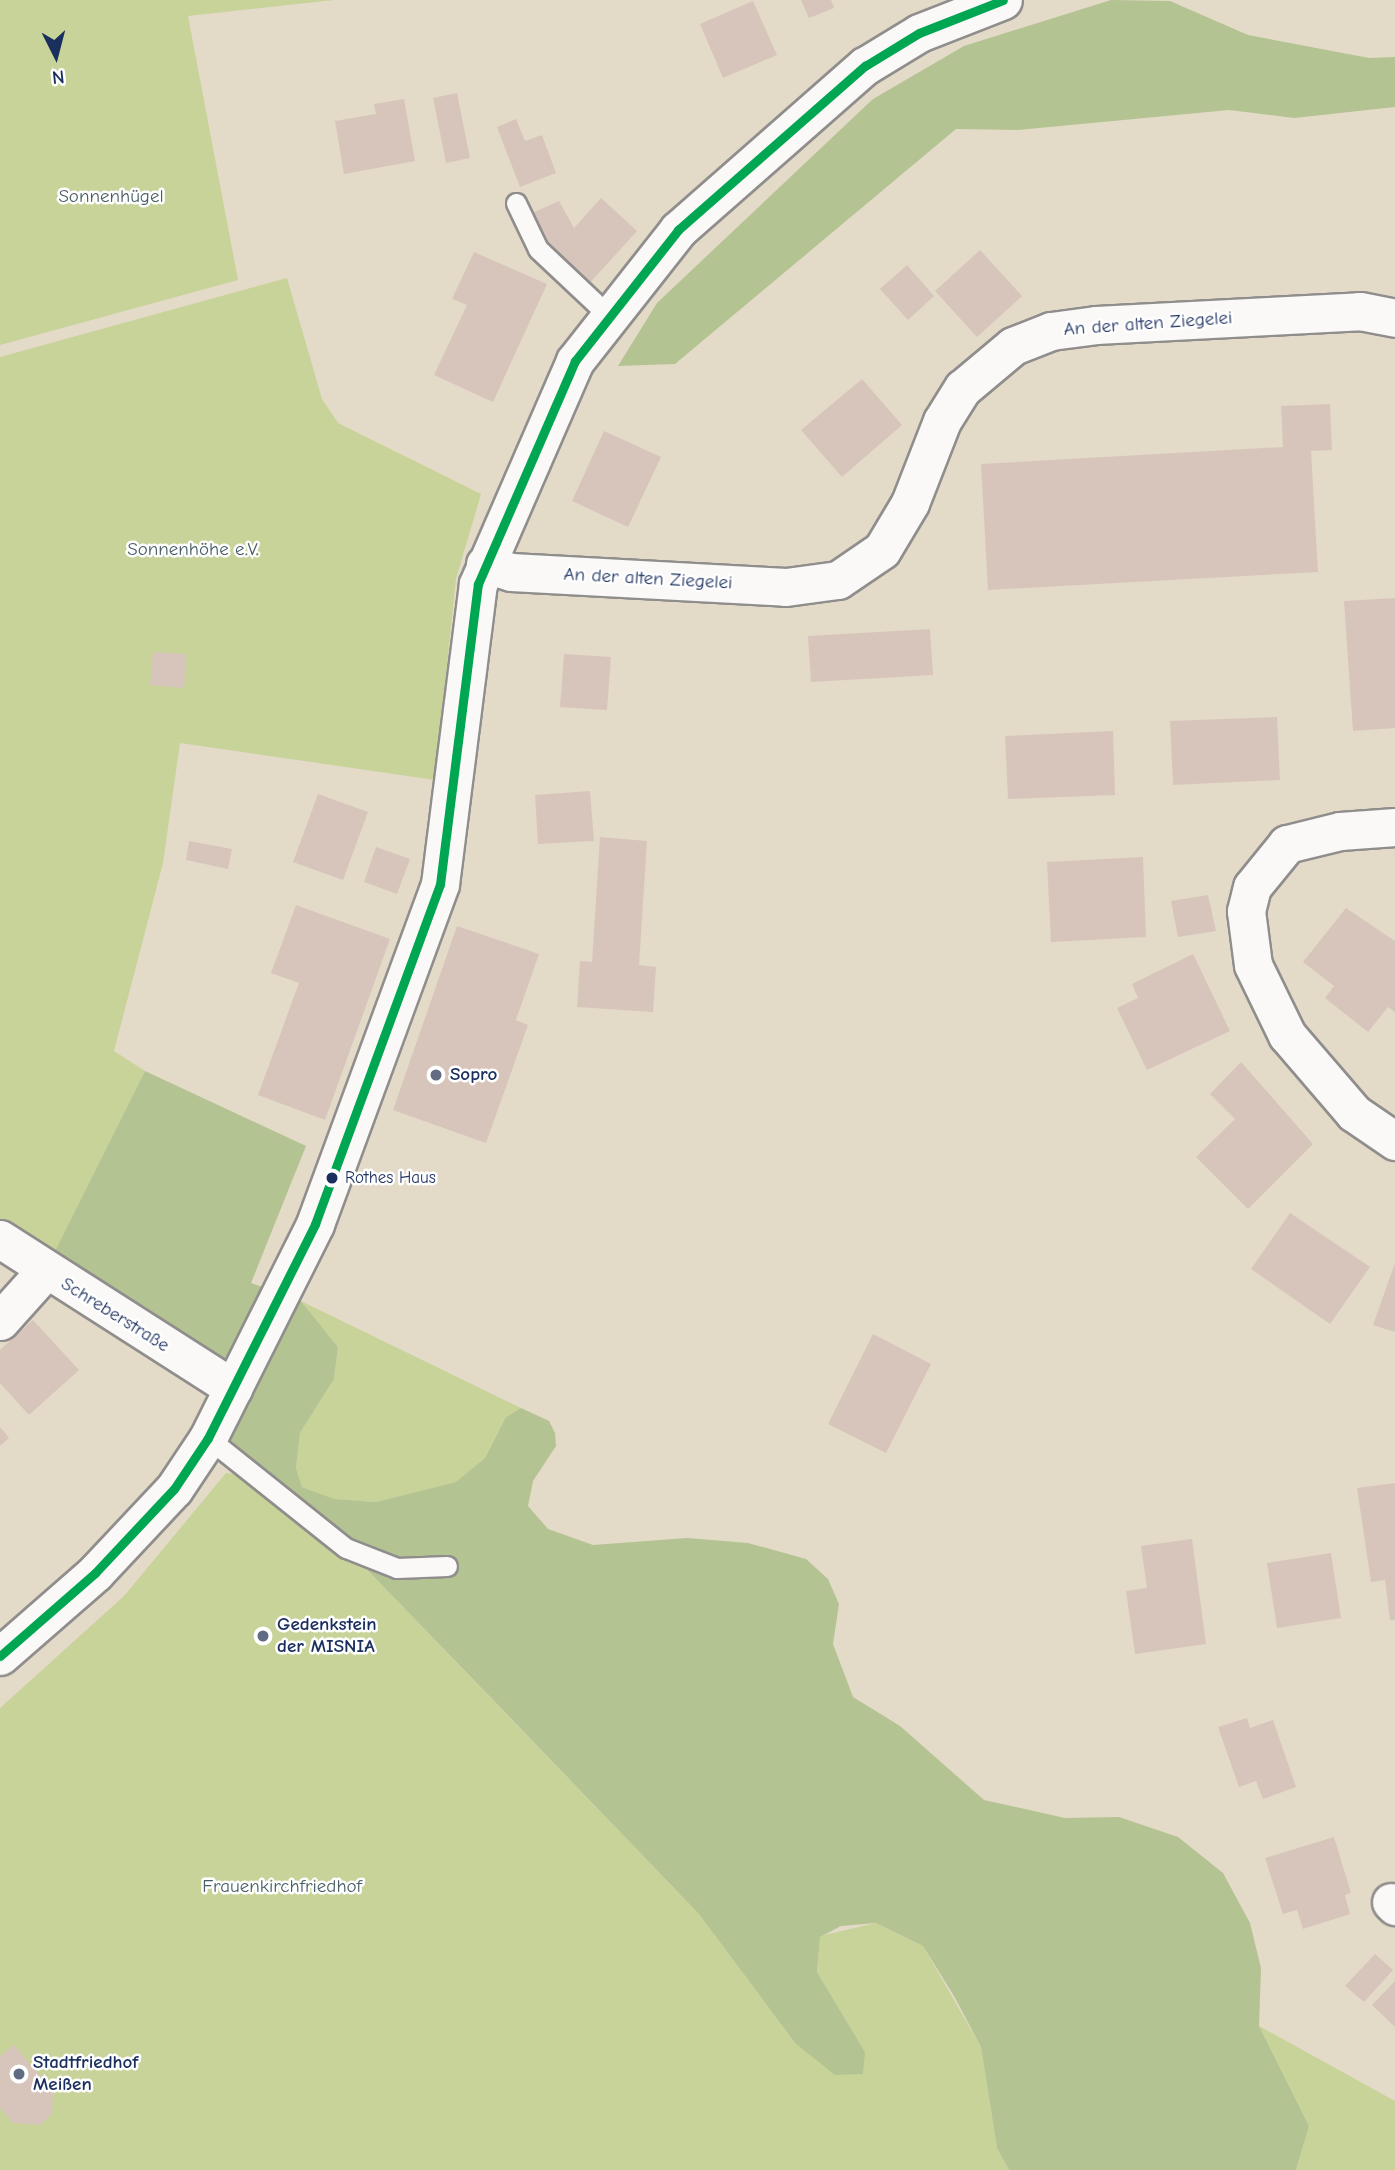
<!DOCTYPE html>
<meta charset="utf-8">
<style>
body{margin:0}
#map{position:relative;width:1395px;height:2170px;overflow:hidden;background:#e4dac8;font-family:"Comic Neue",sans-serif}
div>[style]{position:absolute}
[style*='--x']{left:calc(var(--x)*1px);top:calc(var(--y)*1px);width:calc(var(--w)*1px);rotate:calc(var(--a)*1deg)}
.green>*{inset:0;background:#c8d399}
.forest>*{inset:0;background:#b4c392}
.building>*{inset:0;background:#d7c5bc}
.roads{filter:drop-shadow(2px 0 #908e8d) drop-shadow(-2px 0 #908e8d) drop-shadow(0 2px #908e8d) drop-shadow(0 -2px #908e8d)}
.lane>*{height:19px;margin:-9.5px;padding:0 9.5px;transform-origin:9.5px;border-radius:9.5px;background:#fbf9f7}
.street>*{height:37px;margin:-18.5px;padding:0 18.5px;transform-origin:18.5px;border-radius:18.5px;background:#fbf9f7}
.bus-1>*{height:9px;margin:-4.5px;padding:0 4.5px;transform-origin:4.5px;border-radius:4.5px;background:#00a651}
.dots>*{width:19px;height:19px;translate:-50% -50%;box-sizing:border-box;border:4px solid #fff;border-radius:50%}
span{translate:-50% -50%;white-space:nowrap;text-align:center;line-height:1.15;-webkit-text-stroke:5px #fff;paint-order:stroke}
.bus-label{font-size:17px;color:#1b2f5e}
.left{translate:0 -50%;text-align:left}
.park-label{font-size:19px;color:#485e64}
.street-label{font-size:19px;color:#1b2f5e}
.poi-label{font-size:19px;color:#1b2f5e;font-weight:700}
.north{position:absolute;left:21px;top:21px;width:70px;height:70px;-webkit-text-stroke:5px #fff;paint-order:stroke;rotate:174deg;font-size:19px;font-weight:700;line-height:28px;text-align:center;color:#1b2f5e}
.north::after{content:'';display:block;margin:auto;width:24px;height:32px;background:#1b2f5e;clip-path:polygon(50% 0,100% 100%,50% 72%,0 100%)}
</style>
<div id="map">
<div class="green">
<i style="clip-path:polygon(0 0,334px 0,188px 16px,238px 280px,0 345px)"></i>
<i style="clip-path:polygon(287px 278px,322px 399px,338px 423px,481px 494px,456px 579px,435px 780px,180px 743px,163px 863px,114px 1051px,145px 1071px,45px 1271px,0 1239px,0 357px)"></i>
<i style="clip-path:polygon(301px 1301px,521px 1408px,506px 1417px,485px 1458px,457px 1482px,376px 1502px,333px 1499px,302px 1487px,296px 1468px,300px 1433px,334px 1379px,338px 1347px)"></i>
<i style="clip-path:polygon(226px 1473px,263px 1477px,346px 1548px,699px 1914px,795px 2043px,865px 2052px,817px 1972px,820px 1936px,876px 1923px,923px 1946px,981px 2047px,997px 2148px,1009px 2170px,0 2170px,0 1708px,124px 1596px)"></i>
<i style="clip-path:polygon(1259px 2026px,1395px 2101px,1395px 2170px,1296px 2170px,1309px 2126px)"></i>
</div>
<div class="forest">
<i style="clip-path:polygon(1111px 0,1170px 1px,1248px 35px,1369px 58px,1395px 57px,1395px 107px,1294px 118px,1229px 110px,1018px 130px,956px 129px,675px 364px,618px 366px,657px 303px,873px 99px,964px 46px)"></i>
<i style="clip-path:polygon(145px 1071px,306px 1146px,251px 1283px,301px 1301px,338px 1347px,334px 1379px,300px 1433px,296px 1468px,302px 1487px,334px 1499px,376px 1502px,456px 1482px,485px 1458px,506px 1417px,521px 1408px,549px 1421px,555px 1433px,556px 1446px,533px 1481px,528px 1506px,548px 1529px,593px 1545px,687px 1538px,748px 1543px,806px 1559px,828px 1579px,839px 1604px,833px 1644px,853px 1697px,900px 1726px,984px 1800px,1065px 1818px,1119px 1817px,1178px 1837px,1223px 1873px,1250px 1923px,1261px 1968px,1259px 2026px,1309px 2126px,1296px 2170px,1009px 2170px,997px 2148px,981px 2047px,954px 1996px,923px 1946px,876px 1923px,841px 1926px,820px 1937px,817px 1972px,865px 2052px,863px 2074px,835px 2075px,795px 2043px,699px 1914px,495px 1702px,346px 1548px,208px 1438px,233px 1388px,45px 1271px)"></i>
</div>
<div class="building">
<i style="clip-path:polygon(801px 0,831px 0,834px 8px,809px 18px)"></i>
<i style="clip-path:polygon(753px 1px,777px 55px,723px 78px,700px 24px)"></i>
<i style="clip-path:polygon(457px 93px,470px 158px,446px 163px,433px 98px)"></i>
<i style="clip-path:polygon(404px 99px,415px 161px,344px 174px,335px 121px,376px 114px,374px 104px)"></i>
<i style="clip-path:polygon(516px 119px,525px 141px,542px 135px,556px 173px,520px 187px,497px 127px)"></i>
<i style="clip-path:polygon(601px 198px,637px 231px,588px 285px,552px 253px,530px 214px,559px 201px,574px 228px)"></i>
<i style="clip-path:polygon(980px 250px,1022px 296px,977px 337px,935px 291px)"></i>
<i style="clip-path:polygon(474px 252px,547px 284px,493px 402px,434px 375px,467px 305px,452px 299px)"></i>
<i style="clip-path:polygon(907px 265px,934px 296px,908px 320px,880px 289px)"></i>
<i style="clip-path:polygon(862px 379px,902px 425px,842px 477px,801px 430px)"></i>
<i style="clip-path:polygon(1330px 404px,1332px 450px,1311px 451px,1318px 572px,988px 590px,981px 464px,1283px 447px,1281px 406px)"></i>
<i style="clip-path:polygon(604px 431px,661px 457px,628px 527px,572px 501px)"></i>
<i style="clip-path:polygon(1395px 598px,1395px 728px,1353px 731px,1344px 601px)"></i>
<i style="clip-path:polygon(930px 629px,933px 675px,811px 682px,808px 636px)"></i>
<i style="clip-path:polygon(153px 652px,186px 654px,184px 688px,150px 685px)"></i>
<i style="clip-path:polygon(564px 654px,611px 657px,607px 710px,560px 707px)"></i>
<i style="clip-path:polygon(1277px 717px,1280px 780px,1173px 785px,1170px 721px)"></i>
<i style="clip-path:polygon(1113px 731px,1115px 795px,1008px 799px,1005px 736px)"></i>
<i style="clip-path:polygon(590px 791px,594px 841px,538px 844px,535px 795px)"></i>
<i style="clip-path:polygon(318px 794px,368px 812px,343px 880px,293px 862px)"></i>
<i style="clip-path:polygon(600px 837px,647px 841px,639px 965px,656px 967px,653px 1012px,577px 1007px,580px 961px,592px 962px)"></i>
<i style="clip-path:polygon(189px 841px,232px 849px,228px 869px,186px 860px)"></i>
<i style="clip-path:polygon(376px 847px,410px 859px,397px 894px,364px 882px)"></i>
<i style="clip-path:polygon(1143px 857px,1146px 937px,1051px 942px,1047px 862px)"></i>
<i style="clip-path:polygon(1208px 895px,1216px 931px,1178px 937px,1171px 901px)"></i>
<i style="clip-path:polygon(296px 905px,390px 939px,325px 1120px,258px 1095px,299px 983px,271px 973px)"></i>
<i style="clip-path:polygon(1346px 908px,1395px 941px,1395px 1012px,1388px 1007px,1368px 1032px,1325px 998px,1334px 986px,1303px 962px)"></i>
<i style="clip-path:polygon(457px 926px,539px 954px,516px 1020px,528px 1025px,486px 1143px,393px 1110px)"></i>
<i style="clip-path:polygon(1193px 954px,1230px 1031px,1147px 1070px,1117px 1008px,1138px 998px,1132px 984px)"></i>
<i style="clip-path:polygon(1241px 1062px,1313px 1144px,1248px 1209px,1196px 1157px,1235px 1119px,1210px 1094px)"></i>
<i style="clip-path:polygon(1290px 1213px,1370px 1267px,1330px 1324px,1251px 1269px)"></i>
<i style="clip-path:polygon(1395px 1263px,1395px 1332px,1373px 1325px)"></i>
<i style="clip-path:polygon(33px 1320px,79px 1370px,29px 1415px,0 1383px,0 1350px)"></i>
<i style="clip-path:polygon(873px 1334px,931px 1364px,886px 1453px,828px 1424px)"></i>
<i style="clip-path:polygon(0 1427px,9px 1438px,0 1446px)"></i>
<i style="clip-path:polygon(1395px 1483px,1395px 1620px,1390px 1620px,1385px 1580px,1371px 1582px,1357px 1488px)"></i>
<i style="clip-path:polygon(1192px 1539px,1206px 1644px,1135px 1654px,1126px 1591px,1147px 1588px,1141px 1546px)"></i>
<i style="clip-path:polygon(1331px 1553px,1341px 1618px,1277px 1628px,1267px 1563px)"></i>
<i style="clip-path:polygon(1247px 1718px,1250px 1728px,1273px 1720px,1296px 1787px,1263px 1799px,1256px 1781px,1239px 1787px,1218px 1727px)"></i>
<i style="clip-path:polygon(1334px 1837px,1351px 1893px,1345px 1895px,1350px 1914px,1303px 1929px,1297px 1910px,1283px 1914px,1265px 1858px)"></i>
<i style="clip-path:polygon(1375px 1954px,1393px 1970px,1364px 2002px,1345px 1986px)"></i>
<i style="clip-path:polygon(1395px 1981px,1395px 2027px,1372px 2005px)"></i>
<i style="clip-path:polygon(14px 2045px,53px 2091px,52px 2113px,41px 2125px,13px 2123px,0 2108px,0 2056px)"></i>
</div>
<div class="roads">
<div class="lane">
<i style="--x:516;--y:203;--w:51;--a:64.4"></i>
<i style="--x:538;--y:249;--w:95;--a:43.3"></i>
<i style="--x:208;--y:1438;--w:176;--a:38.6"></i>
<i style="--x:346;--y:1548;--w:55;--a:21.4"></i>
<i style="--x:397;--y:1568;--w:50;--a:-2.3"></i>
</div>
<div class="street">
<i style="--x:485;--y:564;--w:27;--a:17"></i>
<i style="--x:511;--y:572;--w:275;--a:3.1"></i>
<i style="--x:786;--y:587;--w:52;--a:-7.7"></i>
<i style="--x:838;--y:580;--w:53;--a:-34.3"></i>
<i style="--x:882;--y:550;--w:55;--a:-59.2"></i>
<i style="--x:910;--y:503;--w:88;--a:-68.7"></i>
<i style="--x:942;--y:421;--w:39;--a:-58"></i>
<i style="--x:963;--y:388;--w:65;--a:-40"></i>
<i style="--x:1013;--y:346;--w:41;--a:-21.5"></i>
<i style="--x:1051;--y:331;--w:45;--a:-7.6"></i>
<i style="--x:1096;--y:325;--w:264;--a:-3"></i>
<i style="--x:1360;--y:311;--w:36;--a:11"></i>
<i style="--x:1395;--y:827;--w:55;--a:175.8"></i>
<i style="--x:1340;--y:831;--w:55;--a:166.2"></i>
<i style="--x:1287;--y:844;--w:55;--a:129.1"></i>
<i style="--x:1252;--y:887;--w:25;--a:104"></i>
<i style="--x:1246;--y:911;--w:54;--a:82.6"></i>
<i style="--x:1253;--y:965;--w:78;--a:64.1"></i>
<i style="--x:1287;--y:1035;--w:103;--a:49.3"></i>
<i style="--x:1354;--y:1113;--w:50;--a:34.3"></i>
<i style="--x:0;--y:1239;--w:277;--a:32.6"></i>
<i style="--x:0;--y:1321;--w:67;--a:-48"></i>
<i style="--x:0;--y:1656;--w:126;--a:-41.1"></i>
<i style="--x:95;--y:1573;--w:115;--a:-46.8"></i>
<i style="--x:174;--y:1489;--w:61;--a:-56.3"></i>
<i style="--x:208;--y:1438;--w:239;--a:-63.4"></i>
<i style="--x:315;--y:1224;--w:362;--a:-69.8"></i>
<i style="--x:440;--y:884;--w:302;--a:-82.8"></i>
<i style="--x:478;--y:584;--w:243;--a:-66.5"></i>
<i style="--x:575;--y:361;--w:167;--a:-51.8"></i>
<i style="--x:678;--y:230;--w:249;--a:-41.3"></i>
<i style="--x:865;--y:66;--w:63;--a:-31.4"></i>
<i style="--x:919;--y:33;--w:90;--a:-21.4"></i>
<i style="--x:1391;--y:1902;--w:6;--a:45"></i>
</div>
</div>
<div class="bus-1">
<i style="--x:0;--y:1656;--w:126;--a:-41.1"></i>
<i style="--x:95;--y:1573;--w:115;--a:-46.8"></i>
<i style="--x:174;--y:1489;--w:61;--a:-56.3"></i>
<i style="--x:208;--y:1438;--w:239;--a:-63.4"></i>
<i style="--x:315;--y:1224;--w:362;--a:-69.8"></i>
<i style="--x:440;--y:884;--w:302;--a:-82.8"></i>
<i style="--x:478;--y:584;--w:243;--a:-66.5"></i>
<i style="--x:575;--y:361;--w:167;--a:-51.8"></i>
<i style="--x:678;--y:230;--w:249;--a:-41.3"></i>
<i style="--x:865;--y:66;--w:63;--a:-31.4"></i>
<i style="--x:919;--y:33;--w:90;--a:-21.4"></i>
</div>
<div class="dots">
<i style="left:436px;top:1075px;background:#616b83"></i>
<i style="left:332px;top:1178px;background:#1b2f5e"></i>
<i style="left:263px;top:1636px;background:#616b83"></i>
<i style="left:19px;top:2074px;background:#616b83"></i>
</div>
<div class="bus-label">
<span class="left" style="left:345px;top:1178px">Rothes Haus</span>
</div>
<div class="park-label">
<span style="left:111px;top:197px">Sonnenhügel</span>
<span style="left:193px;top:550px">Sonnenhöhe e.V.</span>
<span style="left:282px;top:1887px">Frauenkirchfriedhof</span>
</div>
<div class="street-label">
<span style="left:1148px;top:324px;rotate:-4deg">An der alten Ziegelei</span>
<span style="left:648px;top:579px;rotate:3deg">An der alten Ziegelei</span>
<span style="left:115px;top:1315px;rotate:32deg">Schreberstraße</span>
</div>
<div class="poi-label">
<span class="left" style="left:450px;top:1075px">Sopro</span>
<span class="left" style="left:277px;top:1636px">Gedenkstein<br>der MISNIA</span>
<span class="left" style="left:33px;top:2074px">Stadtfriedhof<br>Meißen</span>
</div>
<div class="north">N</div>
</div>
